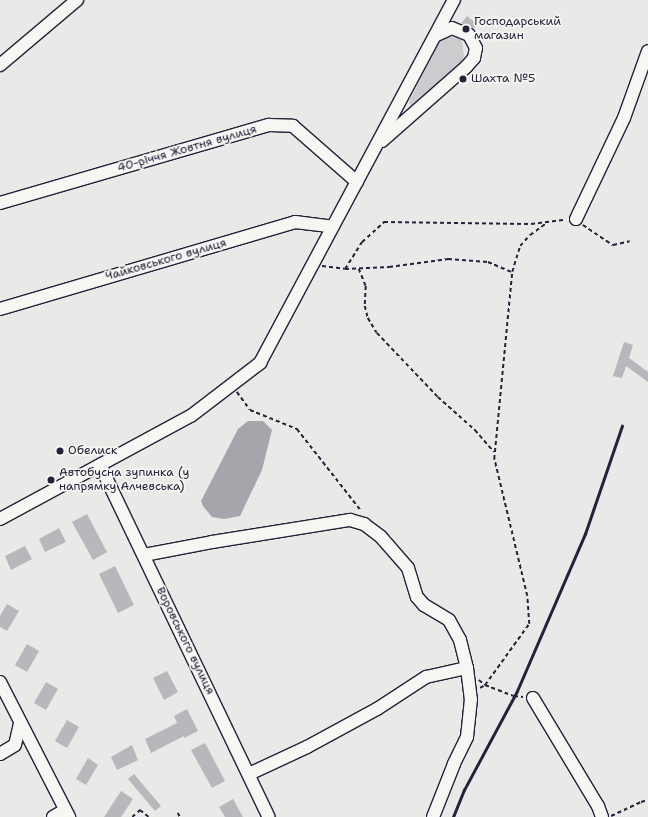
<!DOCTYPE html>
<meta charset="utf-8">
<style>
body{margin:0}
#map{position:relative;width:648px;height:817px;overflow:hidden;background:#e9e9e7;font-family:"Shantell Sans",sans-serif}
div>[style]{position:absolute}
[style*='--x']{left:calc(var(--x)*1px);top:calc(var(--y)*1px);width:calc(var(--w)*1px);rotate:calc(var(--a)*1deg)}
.green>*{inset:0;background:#ccccce}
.water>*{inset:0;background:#a5a5ac}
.building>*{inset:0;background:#b8b8bc}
.path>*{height:1.5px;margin-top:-0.75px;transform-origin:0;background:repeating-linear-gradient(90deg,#22223b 0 4px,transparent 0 7px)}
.roads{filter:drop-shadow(1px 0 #22223b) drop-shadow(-1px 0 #22223b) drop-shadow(0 1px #22223b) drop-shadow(0 -1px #22223b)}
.minor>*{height:12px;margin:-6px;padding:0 6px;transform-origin:6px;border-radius:6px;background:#f6f6f2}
.rail>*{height:2.5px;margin:-1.25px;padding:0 1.25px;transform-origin:1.25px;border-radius:1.25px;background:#22223b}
.dots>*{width:11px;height:11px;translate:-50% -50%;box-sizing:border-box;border:2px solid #f6f6f2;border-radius:50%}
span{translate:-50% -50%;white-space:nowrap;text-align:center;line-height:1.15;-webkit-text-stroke:3.5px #f6f6f2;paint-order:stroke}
.poi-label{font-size:12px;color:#22223b}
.left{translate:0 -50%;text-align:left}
.street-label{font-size:12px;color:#22223b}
</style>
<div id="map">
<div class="green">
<i style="clip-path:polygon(451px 37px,458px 38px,462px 41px,464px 56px,461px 63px,414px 106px,411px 106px,409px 102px,439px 42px,446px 38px)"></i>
</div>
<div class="water">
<i style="clip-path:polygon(248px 421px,263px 421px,272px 430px,262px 470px,240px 516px,224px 519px,212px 517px,203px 506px,201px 501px,238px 429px)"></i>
</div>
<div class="building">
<i style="clip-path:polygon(467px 16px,477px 24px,473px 29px,461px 24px)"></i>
<i style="clip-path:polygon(624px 342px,633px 345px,629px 358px,648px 372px,648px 382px,626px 366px,622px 378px,613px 376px)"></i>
<i style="clip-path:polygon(87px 514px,107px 552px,93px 560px,72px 522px)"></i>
<i style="clip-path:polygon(59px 528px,66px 542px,45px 552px,39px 539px)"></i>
<i style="clip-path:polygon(25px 546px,32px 559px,11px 570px,5px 556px)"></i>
<i style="clip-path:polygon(115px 566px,134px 605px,118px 613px,99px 574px)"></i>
<i style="clip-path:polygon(7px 604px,19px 611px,7px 631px,0 627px,0 616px)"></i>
<i style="clip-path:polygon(27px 644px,39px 651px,27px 672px,15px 665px)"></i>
<i style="clip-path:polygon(167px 671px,178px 692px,164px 700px,153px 678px)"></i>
<i style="clip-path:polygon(46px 682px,58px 689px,46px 710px,34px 703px)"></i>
<i style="clip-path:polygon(187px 709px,198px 731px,184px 738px,184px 736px,151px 753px,145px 739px,177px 723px,174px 716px)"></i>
<i style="clip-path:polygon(67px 720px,79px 727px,67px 748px,55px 741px)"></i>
<i style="clip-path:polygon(205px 743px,225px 781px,212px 788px,191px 750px)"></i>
<i style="clip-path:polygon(132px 745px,138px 760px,117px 770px,111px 757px)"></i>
<i style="clip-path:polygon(88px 758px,98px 765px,86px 785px,76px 779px)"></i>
<i style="clip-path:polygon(134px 774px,161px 806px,155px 811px,128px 779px)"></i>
<i style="clip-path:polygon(121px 791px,133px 799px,121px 817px,104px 817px)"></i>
<i style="clip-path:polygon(233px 799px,243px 817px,225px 817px,219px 807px)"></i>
</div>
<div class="path">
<i style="--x:583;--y:225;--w:36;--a:34"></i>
<i style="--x:613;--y:245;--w:17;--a:-13"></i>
<i style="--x:322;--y:266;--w:23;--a:7"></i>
<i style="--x:345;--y:269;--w:32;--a:-58"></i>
<i style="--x:362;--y:242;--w:30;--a:-42"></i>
<i style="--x:384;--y:222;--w:147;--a:0.8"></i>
<i style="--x:531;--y:224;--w:34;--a:-7"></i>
<i style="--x:345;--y:269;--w:44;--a:-2.6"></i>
<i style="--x:389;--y:267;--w:60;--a:-7.7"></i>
<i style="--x:448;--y:259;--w:40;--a:4.3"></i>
<i style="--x:488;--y:262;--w:26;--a:23"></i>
<i style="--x:359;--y:269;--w:18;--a:68"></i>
<i style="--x:366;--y:286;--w:20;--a:93"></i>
<i style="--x:365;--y:306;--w:12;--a:76"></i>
<i style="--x:368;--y:318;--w:17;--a:59"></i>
<i style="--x:377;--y:333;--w:88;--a:46.4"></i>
<i style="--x:438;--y:397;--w:50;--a:41.7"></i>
<i style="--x:475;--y:430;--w:29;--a:49"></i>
<i style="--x:237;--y:392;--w:22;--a:54"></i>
<i style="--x:250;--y:410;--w:51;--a:22"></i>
<i style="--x:297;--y:429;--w:105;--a:51.9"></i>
<i style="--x:479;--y:680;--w:8;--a:40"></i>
<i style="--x:485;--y:685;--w:31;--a:21"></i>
<i style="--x:514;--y:696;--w:9;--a:6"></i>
<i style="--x:480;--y:688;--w:6;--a:-31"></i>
<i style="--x:485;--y:685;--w:75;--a:-54.2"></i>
<i style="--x:529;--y:624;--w:28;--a:-94"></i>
<i style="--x:527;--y:596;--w:141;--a:-103.5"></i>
<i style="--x:494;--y:459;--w:188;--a:-84.5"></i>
<i style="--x:512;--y:272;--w:27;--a:-73"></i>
<i style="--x:520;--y:246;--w:15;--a:-48"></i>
<i style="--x:530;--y:235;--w:22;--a:-36"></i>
<i style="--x:178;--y:813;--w:4;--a:63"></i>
<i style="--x:611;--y:816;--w:33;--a:-25"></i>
<i style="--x:641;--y:802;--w:7;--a:-16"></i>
<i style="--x:132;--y:817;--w:11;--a:-41"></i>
<i style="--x:140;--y:810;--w:11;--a:38"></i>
</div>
<div class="roads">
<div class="minor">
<i style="--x:0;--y:65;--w:101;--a:-40.2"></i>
<i style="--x:382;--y:141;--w:112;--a:-41.4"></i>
<i style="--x:466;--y:67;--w:12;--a:-48"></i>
<i style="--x:474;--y:58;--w:10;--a:-79"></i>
<i style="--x:476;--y:48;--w:15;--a:-118"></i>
<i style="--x:469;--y:35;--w:18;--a:-158"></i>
<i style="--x:452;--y:28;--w:17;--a:156"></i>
<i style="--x:0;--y:203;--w:280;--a:-16.2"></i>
<i style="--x:269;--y:125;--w:24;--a:2"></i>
<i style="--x:293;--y:126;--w:85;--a:41.2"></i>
<i style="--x:576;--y:219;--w:112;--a:-64.6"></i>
<i style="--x:624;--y:118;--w:71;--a:-70.3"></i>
<i style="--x:0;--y:309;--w:308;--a:-16.4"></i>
<i style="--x:295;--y:222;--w:38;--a:7"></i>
<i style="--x:100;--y:465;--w:390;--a:64.4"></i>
<i style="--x:0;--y:519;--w:218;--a:-28.4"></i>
<i style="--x:192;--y:415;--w:86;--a:-37.4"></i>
<i style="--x:260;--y:363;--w:412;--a:-61.9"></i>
<i style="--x:144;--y:555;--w:69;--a:-10.8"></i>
<i style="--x:212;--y:542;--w:140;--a:-9.1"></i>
<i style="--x:350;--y:520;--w:15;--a:16"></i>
<i style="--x:364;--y:524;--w:21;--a:37"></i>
<i style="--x:381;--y:537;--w:41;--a:48.9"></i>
<i style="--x:408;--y:568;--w:30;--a:73"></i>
<i style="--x:417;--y:597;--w:11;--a:49"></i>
<i style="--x:424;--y:605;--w:29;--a:31"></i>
<i style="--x:449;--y:620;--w:23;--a:61"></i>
<i style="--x:460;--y:640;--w:29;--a:76"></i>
<i style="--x:467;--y:668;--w:31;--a:83"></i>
<i style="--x:471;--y:699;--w:38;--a:96"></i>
<i style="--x:467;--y:737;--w:30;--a:116"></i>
<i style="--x:454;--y:764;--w:57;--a:111.6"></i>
<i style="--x:0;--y:682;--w:152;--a:62.9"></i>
<i style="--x:533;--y:698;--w:126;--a:59"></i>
<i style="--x:598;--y:806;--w:12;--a:70"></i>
<i style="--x:0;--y:754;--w:17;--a:-31"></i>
<i style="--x:15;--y:745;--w:23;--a:-77"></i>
<i style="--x:249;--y:774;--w:64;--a:-25"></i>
<i style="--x:307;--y:747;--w:80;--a:-28.5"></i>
<i style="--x:377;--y:709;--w:59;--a:-33.1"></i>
<i style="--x:426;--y:677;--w:42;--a:-12.4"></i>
<i style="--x:53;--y:817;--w:14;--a:-30"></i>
</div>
</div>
<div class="rail">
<i style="--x:453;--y:817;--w:29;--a:-68"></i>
<i style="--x:464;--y:790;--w:112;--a:-61.8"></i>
<i style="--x:517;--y:691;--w:171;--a:-66.6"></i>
<i style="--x:585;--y:534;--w:114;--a:-71.1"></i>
</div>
<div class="dots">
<i style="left:466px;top:29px;background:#22223b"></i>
<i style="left:463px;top:79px;background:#22223b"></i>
<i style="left:60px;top:451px;background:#22223b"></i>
<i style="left:51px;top:480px;background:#22223b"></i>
</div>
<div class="poi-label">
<span class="left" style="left:474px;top:29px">Господарський<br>магазин</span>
<span class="left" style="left:471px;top:79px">Шахта №5</span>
<span class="left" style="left:68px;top:451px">Обелиск</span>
<span class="left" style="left:59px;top:480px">Автобусна зупинка (у<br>напрямку Алчевська)</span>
</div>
<div class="street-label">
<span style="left:187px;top:149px;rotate:-16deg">40-річчя Жовтня вулиця</span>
<span style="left:166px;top:260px;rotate:-16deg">Чайковського вулиця</span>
<span style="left:185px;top:641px;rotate:64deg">Воровського вулиця</span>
</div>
</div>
